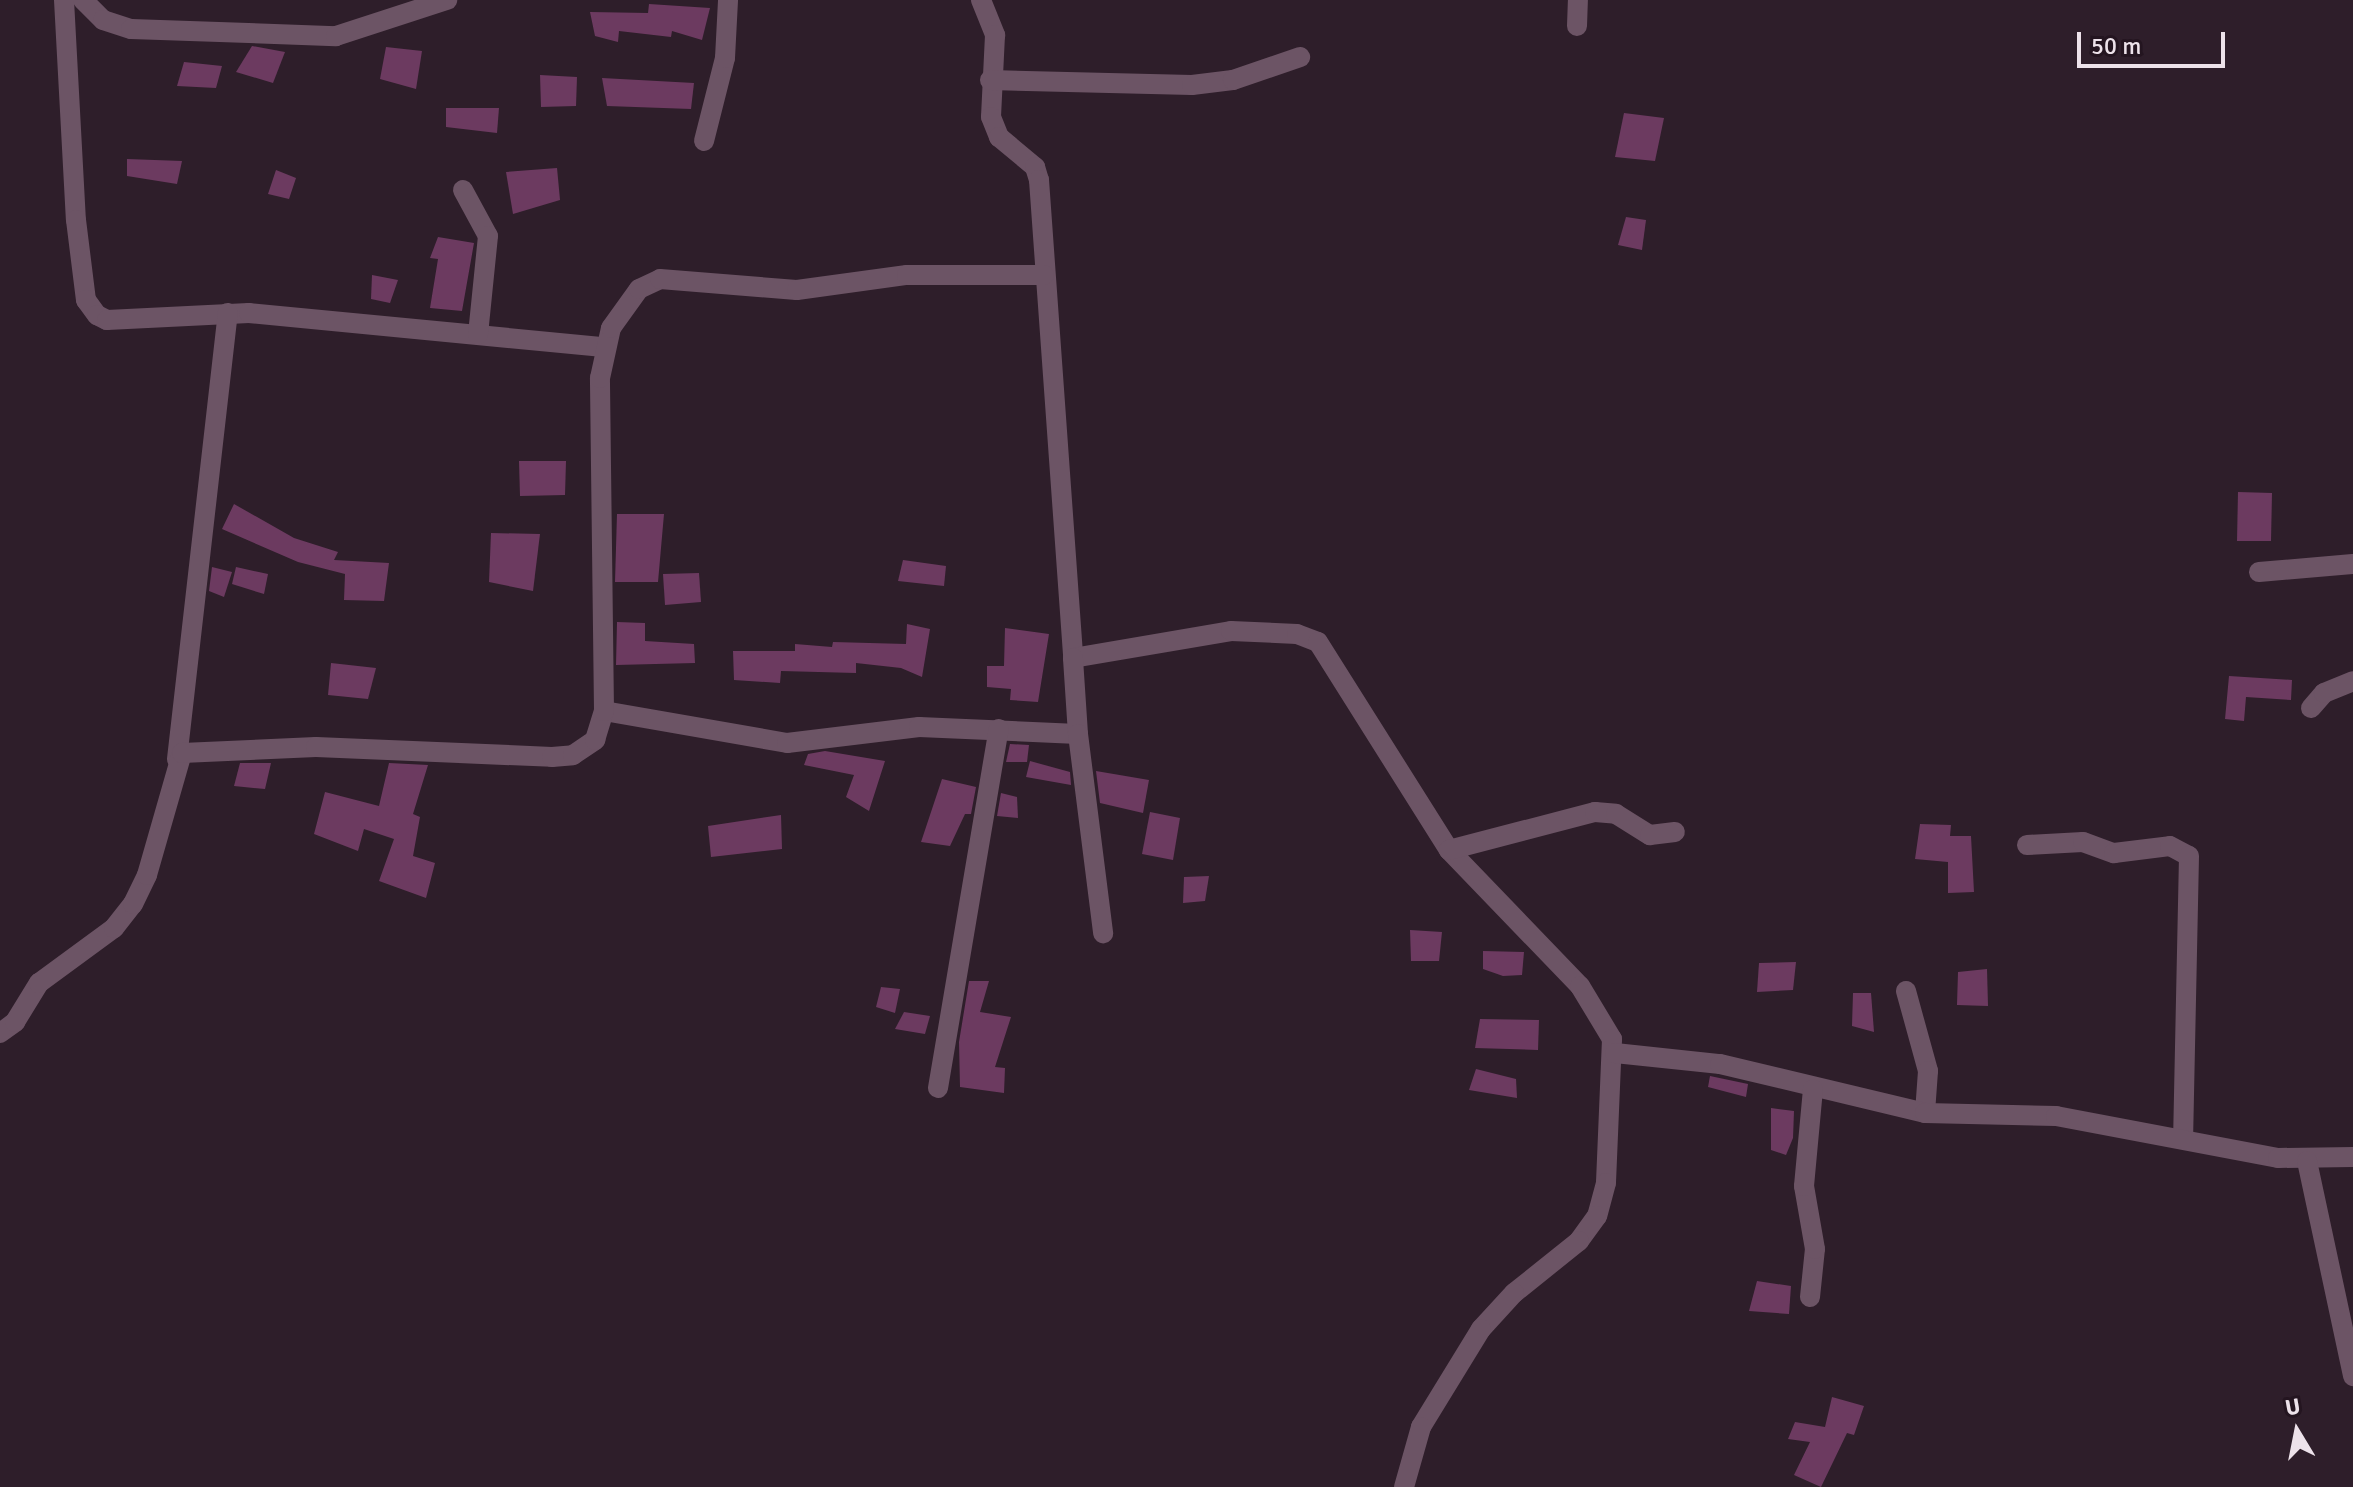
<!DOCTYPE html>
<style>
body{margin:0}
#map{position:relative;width:2353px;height:1487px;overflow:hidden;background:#2e1e2a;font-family:Signika,sans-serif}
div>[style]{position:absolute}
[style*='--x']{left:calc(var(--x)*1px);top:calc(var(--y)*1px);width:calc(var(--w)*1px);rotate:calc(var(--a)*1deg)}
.building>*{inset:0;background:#6c3a60}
.minor>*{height:20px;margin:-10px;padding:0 10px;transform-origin:10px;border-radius:10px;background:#6c5465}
span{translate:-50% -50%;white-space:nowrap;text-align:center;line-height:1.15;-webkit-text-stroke:6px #241520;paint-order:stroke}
.north{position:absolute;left:2257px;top:1391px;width:80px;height:80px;-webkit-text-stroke:6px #241520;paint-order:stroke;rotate:350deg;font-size:22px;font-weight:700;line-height:32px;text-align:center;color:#ede2ea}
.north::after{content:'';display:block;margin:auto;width:28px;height:36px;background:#ede2ea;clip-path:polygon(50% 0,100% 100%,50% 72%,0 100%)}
.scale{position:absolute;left:2077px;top:32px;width:148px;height:36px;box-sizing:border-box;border:4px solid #ede2ea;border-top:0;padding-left:10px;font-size:24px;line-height:28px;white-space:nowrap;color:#ede2ea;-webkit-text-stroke:6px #241520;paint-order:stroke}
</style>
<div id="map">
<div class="building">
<i style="clip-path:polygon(649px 4px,710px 8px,702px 40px,672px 31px,671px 37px,619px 31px,618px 42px,595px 36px,590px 12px,648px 13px)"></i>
<i style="clip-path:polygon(252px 46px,285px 52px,273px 83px,236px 72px)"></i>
<i style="clip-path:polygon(386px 47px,422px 51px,416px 89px,380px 79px)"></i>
<i style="clip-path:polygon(184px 62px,222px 66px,216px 88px,177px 86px)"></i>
<i style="clip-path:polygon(540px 75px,577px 77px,576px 106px,541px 107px)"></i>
<i style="clip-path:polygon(602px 78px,694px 83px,691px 109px,607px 106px)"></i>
<i style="clip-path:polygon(446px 108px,499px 108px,497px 133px,446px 127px)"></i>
<i style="clip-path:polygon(1624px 113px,1664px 118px,1655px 161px,1615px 157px)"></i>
<i style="clip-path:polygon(127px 159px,182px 161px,177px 184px,127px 176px)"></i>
<i style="clip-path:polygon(557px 168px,560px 200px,513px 214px,506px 172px)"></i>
<i style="clip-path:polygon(276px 170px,296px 178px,289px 199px,268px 194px)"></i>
<i style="clip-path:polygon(1626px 217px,1646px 220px,1642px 250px,1618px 245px)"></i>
<i style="clip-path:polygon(438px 237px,474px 243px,462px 311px,430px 308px,438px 259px,430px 258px)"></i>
<i style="clip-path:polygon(372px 275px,398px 280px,390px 303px,371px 299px)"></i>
<i style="clip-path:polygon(519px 461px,566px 461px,565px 495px,520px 496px)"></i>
<i style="clip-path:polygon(2238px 492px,2272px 493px,2271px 541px,2237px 541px)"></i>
<i style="clip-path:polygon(234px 504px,294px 538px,338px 552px,334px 560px,389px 563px,384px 601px,344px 600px,345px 574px,298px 562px,222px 529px)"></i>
<i style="clip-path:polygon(617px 514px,664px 514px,658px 582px,615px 582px)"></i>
<i style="clip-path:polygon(491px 533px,540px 534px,533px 591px,489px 582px)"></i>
<i style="clip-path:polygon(903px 560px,946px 566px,944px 586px,898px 581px)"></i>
<i style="clip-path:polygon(212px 567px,232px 572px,224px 597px,209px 591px)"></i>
<i style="clip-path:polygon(236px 567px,268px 574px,264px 594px,232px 584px)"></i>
<i style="clip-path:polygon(699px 573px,701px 602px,665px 605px,663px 574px)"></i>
<i style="clip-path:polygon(617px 622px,645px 623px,645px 641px,694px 644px,695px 663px,616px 665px)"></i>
<i style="clip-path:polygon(907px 624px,930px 629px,922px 677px,901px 668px,856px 663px,856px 673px,781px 671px,780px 683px,734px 680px,733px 651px,795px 651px,795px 644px,832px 647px,833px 642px,906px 644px)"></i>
<i style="clip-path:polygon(1005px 628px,1049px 634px,1038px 702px,1010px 700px,1011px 689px,987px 687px,987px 666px,1004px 666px)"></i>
<i style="clip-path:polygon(331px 663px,376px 668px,368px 699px,328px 695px)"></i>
<i style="clip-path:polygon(2229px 676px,2292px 680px,2291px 700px,2246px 697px,2244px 721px,2225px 719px)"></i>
<i style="clip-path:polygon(1010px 744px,1029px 745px,1027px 762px,1006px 762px)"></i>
<i style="clip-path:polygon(825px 751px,885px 761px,869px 811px,846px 797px,854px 775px,804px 765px,808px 754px)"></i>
<i style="clip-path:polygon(1030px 761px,1070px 772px,1071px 785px,1026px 777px)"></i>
<i style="clip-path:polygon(240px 763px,271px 763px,265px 789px,234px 786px)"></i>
<i style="clip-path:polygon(389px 763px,428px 765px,413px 814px,420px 817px,413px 856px,435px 863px,426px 898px,379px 881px,394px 839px,364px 829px,358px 851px,314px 834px,325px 792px,379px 806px)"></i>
<i style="clip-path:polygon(1096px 771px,1149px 780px,1143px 813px,1100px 803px)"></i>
<i style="clip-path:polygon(942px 779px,976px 787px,971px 814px,965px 814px,950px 846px,921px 842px)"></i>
<i style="clip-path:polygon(1001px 793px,1017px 797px,1018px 818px,997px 816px)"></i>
<i style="clip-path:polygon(1150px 812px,1180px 818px,1173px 860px,1142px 854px)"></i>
<i style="clip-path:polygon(781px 815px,782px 849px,711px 857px,708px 826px)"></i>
<i style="clip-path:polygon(1920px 824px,1951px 825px,1950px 836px,1971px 836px,1974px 892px,1948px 893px,1948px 862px,1915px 859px)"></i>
<i style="clip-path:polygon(1209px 876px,1205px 901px,1183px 903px,1184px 877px)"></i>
<i style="clip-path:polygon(1410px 930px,1442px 932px,1439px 961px,1411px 961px)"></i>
<i style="clip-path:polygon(1483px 951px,1524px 952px,1522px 975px,1503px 976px,1483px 969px)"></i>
<i style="clip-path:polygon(1796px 962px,1793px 990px,1757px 992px,1759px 963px)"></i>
<i style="clip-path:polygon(1987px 969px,1988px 1006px,1957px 1005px,1958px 972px)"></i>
<i style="clip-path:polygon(969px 981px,989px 981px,980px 1012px,1011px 1017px,995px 1067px,1005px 1068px,1004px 1093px,960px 1087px,959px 1042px)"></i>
<i style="clip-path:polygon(881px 987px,900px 989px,895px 1013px,876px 1007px)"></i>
<i style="clip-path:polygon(1853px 993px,1871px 993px,1874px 1032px,1852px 1026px)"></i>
<i style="clip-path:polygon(904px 1012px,930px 1016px,925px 1034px,895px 1029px)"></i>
<i style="clip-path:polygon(1480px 1019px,1539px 1020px,1538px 1050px,1475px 1048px)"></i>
<i style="clip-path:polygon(1476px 1069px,1516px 1079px,1517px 1098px,1469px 1090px)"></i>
<i style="clip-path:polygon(1710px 1076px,1748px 1084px,1746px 1097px,1708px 1087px)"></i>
<i style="clip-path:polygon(1771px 1108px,1794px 1111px,1793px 1138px,1786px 1155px,1771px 1150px)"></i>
<i style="clip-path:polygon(1757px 1281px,1791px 1286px,1789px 1314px,1749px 1311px)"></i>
<i style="clip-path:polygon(1832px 1397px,1864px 1406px,1854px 1435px,1847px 1433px,1821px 1487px,1794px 1475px,1810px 1442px,1788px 1439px,1795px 1422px,1825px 1427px)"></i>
</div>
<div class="minor">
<i style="--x:64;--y:0;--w:220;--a:86.9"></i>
<i style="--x:76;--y:220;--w:81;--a:82.9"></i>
<i style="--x:86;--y:300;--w:19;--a:54"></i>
<i style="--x:97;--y:315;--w:11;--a:27"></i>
<i style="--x:107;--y:320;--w:142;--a:-2.8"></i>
<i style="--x:249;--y:313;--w:356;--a:5.5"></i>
<i style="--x:83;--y:0;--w:28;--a:45"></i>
<i style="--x:103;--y:20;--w:29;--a:18"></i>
<i style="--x:131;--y:29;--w:205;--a:2"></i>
<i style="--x:336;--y:36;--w:117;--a:-18"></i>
<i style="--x:981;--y:0;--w:38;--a:68"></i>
<i style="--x:995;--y:35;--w:82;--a:92.8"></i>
<i style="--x:991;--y:117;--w:22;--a:68"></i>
<i style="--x:999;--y:137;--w:47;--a:39.8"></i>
<i style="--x:1035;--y:167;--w:14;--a:73"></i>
<i style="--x:1039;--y:180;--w:479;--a:85.9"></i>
<i style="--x:1073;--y:658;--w:160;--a:-9.7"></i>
<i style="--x:1231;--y:631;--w:66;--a:2.6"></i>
<i style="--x:1297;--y:634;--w:22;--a:21"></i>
<i style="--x:1318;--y:642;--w:246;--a:57.8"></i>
<i style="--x:1449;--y:850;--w:189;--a:46.1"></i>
<i style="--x:1580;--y:986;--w:62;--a:58.9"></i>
<i style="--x:1612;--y:1039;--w:144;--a:92.4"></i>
<i style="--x:1606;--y:1183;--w:34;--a:105"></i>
<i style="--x:1597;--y:1216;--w:31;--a:126"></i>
<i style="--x:1579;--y:1241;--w:83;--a:141.3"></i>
<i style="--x:1514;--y:1293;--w:49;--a:132.5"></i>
<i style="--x:1481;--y:1329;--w:115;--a:121.5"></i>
<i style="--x:1421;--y:1427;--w:62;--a:105.8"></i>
<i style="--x:1577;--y:26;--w:26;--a:-88"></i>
<i style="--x:990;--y:80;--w:202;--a:1.4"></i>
<i style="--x:1192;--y:85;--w:41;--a:-7"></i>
<i style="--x:1233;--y:80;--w:71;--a:-18.9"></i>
<i style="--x:704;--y:141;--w:86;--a:-75.8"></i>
<i style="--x:725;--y:58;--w:58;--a:-87"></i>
<i style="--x:463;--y:190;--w:52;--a:61.5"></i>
<i style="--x:488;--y:236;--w:99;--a:95.8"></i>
<i style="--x:2259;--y:572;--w:94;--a:-4.9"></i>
<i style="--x:2311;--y:708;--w:20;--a:-49"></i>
<i style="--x:2324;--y:693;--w:31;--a:-22"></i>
<i style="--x:604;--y:711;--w:186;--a:9.9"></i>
<i style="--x:787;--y:743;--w:133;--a:-6.9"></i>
<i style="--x:919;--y:727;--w:159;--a:2.5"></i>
<i style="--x:1078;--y:734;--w:76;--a:-93.8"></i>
<i style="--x:1078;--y:734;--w:201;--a:82.8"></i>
<i style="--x:177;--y:759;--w:449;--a:-83.5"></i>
<i style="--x:2027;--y:845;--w:56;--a:-3.1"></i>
<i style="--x:2083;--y:842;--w:33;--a:20"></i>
<i style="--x:2114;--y:853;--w:56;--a:-7.1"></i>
<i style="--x:2170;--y:846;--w:21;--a:28"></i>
<i style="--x:2189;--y:856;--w:281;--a:91.2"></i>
<i style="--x:1449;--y:850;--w:151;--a:-14.6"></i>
<i style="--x:1595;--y:812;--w:21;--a:5"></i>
<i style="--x:1616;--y:814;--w:40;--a:32"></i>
<i style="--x:1650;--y:835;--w:25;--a:-7"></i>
<i style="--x:1906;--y:991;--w:83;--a:74.6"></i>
<i style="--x:1928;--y:1071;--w:42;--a:94.1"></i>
<i style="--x:0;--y:1033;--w:19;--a:-36"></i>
<i style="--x:15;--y:1022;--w:46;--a:-58.4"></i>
<i style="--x:39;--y:983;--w:93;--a:-36.3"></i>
<i style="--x:114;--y:928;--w:31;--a:-52"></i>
<i style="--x:133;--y:904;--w:32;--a:-64"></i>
<i style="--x:147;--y:875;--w:127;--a:-74"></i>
<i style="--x:182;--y:753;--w:134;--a:-2.6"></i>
<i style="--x:316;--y:747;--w:236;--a:2.4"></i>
<i style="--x:552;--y:757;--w:21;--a:-5"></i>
<i style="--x:573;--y:755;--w:27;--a:-34"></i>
<i style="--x:595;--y:740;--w:30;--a:-73"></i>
<i style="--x:604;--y:711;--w:333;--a:-90.7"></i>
<i style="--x:600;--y:378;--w:51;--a:-77.6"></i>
<i style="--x:611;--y:328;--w:48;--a:-54.3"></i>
<i style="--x:639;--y:289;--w:23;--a:-25"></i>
<i style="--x:660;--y:279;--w:137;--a:4.6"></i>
<i style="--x:797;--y:290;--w:111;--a:-7.8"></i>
<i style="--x:907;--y:275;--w:137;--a:0"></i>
<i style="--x:1615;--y:1053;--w:106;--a:6"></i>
<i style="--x:1720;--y:1064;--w:211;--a:13.4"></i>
<i style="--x:1925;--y:1113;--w:131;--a:1.3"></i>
<i style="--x:2056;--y:1116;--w:226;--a:10.7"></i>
<i style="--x:2278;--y:1158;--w:75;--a:-0.8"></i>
<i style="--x:938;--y:1088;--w:364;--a:-80.4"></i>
<i style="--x:2307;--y:1161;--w:220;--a:77.9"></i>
<i style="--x:1810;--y:1297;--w:48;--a:-84.1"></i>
<i style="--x:1815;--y:1249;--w:64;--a:-99.9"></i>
<i style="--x:1804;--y:1186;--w:97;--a:-84.7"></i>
</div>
<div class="north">U</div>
<div class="scale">50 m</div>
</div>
